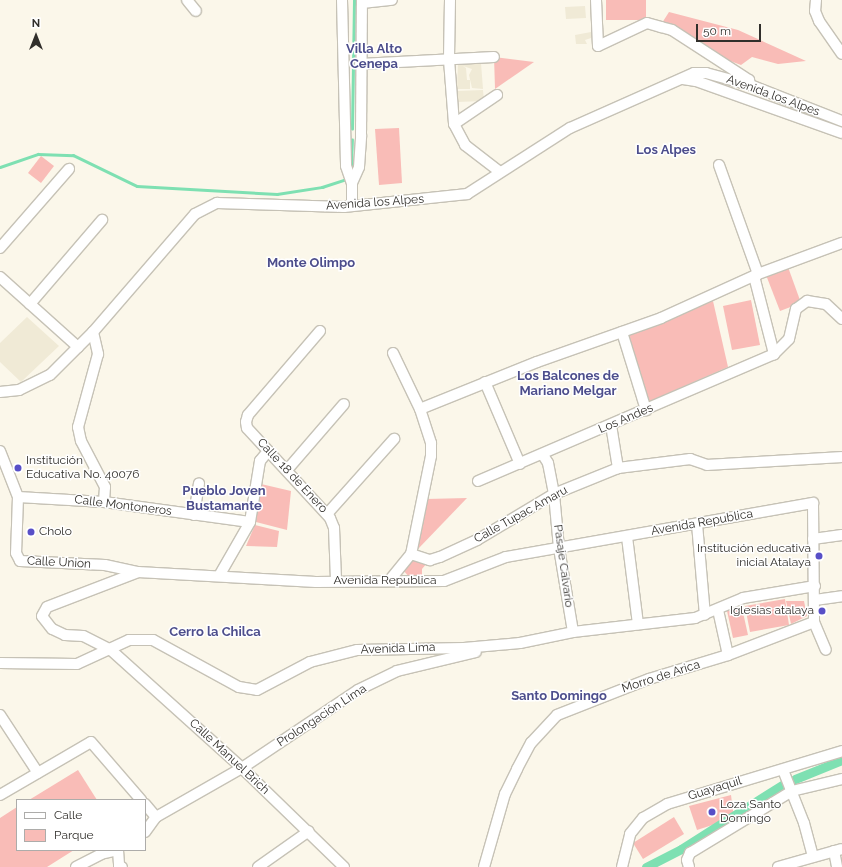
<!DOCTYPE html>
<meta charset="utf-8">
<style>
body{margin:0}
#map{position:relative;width:842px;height:867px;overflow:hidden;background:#fbf7ea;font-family:Raleway,sans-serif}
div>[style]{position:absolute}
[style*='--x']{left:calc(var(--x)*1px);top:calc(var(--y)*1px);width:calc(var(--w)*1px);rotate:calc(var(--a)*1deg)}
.built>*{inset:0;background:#f0ead6}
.green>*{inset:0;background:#f9bcb7}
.stream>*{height:2.5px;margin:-1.25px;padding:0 1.25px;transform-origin:1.25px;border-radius:1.25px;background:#7ee0b2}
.canal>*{height:9px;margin:-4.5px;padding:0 4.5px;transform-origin:4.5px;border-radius:4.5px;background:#7ee0b2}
.roads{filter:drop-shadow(1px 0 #c6c2b6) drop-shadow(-1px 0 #c6c2b6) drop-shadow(0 1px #c6c2b6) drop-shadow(0 -1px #c6c2b6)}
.street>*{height:10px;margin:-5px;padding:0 5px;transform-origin:5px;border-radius:5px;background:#fff}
.dots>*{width:11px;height:11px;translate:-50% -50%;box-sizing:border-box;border:2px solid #fff;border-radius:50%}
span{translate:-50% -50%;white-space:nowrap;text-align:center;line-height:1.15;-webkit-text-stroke:3px #fff;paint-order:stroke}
.street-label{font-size:12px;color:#312f2b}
.poi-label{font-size:12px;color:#312f2b}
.left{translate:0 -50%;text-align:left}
.right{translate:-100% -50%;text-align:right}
.neighbourhood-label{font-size:13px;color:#4d4e8c;font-weight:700}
.legend{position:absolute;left:16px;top:799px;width:130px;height:52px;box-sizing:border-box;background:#fff;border:1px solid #adacaa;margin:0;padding:5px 7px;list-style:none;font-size:12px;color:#312f2b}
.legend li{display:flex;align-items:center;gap:8px;height:20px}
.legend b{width:20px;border:1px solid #adacaa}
.north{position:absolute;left:16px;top:16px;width:40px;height:40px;-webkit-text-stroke:3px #fff;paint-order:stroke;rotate:0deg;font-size:11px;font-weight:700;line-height:16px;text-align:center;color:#312f2b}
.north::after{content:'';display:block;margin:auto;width:14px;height:18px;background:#312f2b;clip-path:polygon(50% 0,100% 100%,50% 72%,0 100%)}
.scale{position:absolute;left:696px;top:24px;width:65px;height:18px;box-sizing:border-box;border:2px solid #312f2b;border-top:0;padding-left:5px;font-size:12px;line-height:14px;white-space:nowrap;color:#312f2b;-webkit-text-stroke:3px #fff;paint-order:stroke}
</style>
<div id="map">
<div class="built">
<i style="clip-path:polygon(585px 6px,586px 18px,566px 19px,565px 7px)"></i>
<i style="clip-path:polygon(591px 32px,591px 38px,585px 40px,587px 44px,576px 44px,575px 35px)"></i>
<i style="clip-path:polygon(481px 63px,483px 89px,472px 88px,469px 75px,472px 69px,463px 66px,466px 68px,467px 80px,470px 80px,470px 89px,457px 89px,458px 64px)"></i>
<i style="clip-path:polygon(483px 90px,484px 101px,457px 102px,457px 91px)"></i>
<i style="clip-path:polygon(27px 317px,59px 346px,21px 382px,0 362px,0 343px)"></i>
</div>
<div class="green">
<i style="clip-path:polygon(606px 0,646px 0,646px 20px,606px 20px)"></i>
<i style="clip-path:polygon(669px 12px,738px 30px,806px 61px,778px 64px,752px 57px,741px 65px,725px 59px,662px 23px)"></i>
<i style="clip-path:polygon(494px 57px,534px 62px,495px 89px)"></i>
<i style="clip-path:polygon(399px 128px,402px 183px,379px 185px,375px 129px)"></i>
<i style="clip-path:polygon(41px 156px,54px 166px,41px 183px,28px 173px)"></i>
<i style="clip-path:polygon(788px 267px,801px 303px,780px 311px,766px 275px)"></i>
<i style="clip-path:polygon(751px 300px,760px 345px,732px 350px,723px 306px)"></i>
<i style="clip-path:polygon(713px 301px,728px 367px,648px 402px,626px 335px)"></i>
<i style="clip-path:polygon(261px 484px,291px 491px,287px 530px,256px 522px)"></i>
<i style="clip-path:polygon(467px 498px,418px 549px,426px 499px)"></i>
<i style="clip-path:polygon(255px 525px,279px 531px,277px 547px,246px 546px)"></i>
<i style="clip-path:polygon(414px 559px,427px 563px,422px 569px,422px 576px,410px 578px,403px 570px)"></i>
<i style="clip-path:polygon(785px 599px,789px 625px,750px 632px,745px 606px)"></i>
<i style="clip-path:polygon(786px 601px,804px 601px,807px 616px,791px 624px)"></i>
<i style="clip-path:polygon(742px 608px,748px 635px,733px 638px,727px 611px)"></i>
<i style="clip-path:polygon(78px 770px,97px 800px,29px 800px)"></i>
<i style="clip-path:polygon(731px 795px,734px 818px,697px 830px,689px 806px)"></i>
<i style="clip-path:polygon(17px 807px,17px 850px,74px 850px,47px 867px,0 867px,0 818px)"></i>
<i style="clip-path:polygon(674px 817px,684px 834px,643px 859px,633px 843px)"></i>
</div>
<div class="stream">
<i style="--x:352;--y:129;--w:129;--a:-89.1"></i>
<i style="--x:351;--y:166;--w:26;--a:-88"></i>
<i style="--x:0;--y:167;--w:40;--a:-18.9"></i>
<i style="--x:38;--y:154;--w:35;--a:2"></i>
<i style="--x:73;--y:155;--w:71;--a:25.8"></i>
<i style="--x:137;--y:186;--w:140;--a:3.3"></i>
<i style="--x:277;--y:194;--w:46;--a:-8.8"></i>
<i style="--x:322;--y:187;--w:25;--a:-18"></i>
</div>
<div class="canal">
<i style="--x:795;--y:779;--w:51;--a:-22"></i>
<i style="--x:646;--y:867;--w:39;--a:-27"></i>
<i style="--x:681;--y:849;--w:120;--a:-32.4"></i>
</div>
<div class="roads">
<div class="street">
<i style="--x:187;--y:0;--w:14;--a:51"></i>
<i style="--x:342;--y:0;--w:166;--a:88.6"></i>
<i style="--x:346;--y:166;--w:18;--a:71"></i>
<i style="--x:450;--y:0;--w:60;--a:91"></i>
<i style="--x:449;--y:60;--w:64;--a:85.5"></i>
<i style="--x:454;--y:124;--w:24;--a:62"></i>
<i style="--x:465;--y:145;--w:44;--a:37.6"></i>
<i style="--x:596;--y:0;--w:46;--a:87.5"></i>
<i style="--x:598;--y:46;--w:54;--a:-25.1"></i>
<i style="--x:647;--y:23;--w:15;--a:16"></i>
<i style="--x:661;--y:27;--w:11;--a:15"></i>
<i style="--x:672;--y:30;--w:92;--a:33"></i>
<i style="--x:749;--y:80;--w:5;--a:79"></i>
<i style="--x:816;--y:0;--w:11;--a:95"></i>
<i style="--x:815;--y:11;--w:11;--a:68"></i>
<i style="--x:819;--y:21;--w:40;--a:55.1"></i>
<i style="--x:362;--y:3;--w:30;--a:-6"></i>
<i style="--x:360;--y:64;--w:134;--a:-3"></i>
<i style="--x:683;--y:79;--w:13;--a:9"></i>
<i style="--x:696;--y:81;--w:155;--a:19.6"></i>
<i style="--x:454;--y:124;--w:52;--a:-34"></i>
<i style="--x:719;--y:165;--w:116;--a:70.3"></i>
<i style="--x:352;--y:206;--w:23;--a:-90"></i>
<i style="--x:352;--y:183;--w:17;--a:-66"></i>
<i style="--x:359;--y:167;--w:32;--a:-86"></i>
<i style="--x:361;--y:135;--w:135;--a:-89.6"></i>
<i style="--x:0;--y:248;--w:105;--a:-48.9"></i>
<i style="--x:754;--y:276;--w:81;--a:75.6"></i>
<i style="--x:0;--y:277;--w:105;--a:41.9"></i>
<i style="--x:30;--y:304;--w:111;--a:-49.4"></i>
<i style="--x:320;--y:331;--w:111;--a:130.6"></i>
<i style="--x:248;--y:415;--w:7;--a:106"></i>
<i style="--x:246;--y:422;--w:6;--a:81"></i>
<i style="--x:247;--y:428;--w:122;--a:47.3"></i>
<i style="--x:330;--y:518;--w:11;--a:68"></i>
<i style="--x:334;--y:528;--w:53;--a:87.8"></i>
<i style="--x:93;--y:332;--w:23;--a:77"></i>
<i style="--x:98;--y:354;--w:76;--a:105.3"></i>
<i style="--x:78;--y:427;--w:14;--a:78"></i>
<i style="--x:81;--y:441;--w:52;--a:62.4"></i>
<i style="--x:105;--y:487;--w:15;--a:94"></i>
<i style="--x:622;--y:332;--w:82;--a:72.9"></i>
<i style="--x:393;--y:353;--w:62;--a:64.3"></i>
<i style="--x:420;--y:409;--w:36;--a:72"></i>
<i style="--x:431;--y:443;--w:13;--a:90"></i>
<i style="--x:431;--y:456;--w:100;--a:101.5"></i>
<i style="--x:485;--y:382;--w:89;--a:66.9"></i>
<i style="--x:0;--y:392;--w:19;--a:-6"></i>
<i style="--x:19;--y:390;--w:34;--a:-26"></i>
<i style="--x:50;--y:375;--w:61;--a:-45"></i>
<i style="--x:93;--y:332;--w:156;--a:-49.2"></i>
<i style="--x:195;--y:214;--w:25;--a:-27"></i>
<i style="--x:217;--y:203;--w:127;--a:1.8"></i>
<i style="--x:344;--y:207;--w:124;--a:-6"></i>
<i style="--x:467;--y:194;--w:122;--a:-32.7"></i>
<i style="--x:570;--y:128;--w:136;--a:-23.9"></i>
<i style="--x:694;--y:73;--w:12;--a:0"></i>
<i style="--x:706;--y:73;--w:46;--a:15.3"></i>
<i style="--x:750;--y:85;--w:99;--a:21.4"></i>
<i style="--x:420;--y:409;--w:126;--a:-21.9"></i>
<i style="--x:537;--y:362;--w:132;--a:-19.5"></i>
<i style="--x:661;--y:318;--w:107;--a:-24.4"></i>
<i style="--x:758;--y:274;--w:90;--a:-20.3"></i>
<i style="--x:611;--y:425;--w:44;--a:80.8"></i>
<i style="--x:0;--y:451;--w:49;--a:68.6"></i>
<i style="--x:543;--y:455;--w:9;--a:58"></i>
<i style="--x:548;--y:463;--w:32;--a:79"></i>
<i style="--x:554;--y:494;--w:54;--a:84.7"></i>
<i style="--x:559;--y:548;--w:85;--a:80.5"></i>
<i style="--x:287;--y:470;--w:87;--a:-49.2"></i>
<i style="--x:478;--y:481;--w:322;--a:-23.2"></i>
<i style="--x:774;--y:354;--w:21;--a:-45"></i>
<i style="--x:789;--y:339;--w:31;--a:-77"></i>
<i style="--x:796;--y:309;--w:14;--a:-36"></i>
<i style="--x:807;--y:301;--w:19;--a:9"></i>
<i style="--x:826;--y:304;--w:22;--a:43"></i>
<i style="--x:18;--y:497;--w:86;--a:3.3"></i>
<i style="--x:104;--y:502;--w:147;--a:7.8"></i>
<i style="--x:18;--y:497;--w:56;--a:92"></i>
<i style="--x:16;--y:553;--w:9;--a:63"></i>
<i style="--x:20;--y:561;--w:85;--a:2.7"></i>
<i style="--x:105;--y:565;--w:34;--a:12"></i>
<i style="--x:327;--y:514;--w:101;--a:-48.2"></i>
<i style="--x:194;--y:515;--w:32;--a:-81"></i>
<i style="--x:697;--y:524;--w:91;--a:85"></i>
<i style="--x:627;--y:537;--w:88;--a:82.8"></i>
<i style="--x:813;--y:539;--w:29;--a:-8"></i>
<i style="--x:411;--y:554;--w:20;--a:18"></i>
<i style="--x:430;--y:560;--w:10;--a:-17"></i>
<i style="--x:440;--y:557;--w:41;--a:-24.7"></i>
<i style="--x:477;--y:540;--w:90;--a:-30.9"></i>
<i style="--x:554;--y:494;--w:69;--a:-22.1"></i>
<i style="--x:618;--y:468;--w:73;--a:-7.1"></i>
<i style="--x:690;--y:459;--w:18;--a:19"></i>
<i style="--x:707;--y:465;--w:135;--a:-3.4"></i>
<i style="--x:219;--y:576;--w:62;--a:-60.1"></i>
<i style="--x:250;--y:522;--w:62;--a:-80.7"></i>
<i style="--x:260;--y:461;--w:13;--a:-51"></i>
<i style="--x:389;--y:581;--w:35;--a:-51"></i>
<i style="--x:815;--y:600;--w:27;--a:-8"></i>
<i style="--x:718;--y:610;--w:46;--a:77.5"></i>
<i style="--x:0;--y:663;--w:77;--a:0.7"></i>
<i style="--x:77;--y:664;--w:57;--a:-24.8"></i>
<i style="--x:129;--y:640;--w:24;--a:0"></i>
<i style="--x:153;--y:640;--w:98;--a:28.7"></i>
<i style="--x:239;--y:687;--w:18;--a:9"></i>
<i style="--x:257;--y:690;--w:60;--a:-27.8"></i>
<i style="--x:310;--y:662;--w:49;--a:-14.3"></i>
<i style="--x:357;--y:650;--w:107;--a:-1.1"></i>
<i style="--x:464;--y:648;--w:56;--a:-5.1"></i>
<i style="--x:520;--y:643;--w:54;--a:-11.7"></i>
<i style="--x:573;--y:632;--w:123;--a:-6.5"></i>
<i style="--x:695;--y:618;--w:52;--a:-22.6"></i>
<i style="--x:743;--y:598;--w:73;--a:-9.5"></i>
<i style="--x:0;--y:715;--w:69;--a:56.8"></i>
<i style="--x:783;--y:770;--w:57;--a:68.4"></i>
<i style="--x:804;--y:823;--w:35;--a:75"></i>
<i style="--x:0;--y:795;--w:105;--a:-30.2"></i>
<i style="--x:91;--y:742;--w:77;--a:49.2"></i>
<i style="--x:145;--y:804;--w:17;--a:50"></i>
<i style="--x:145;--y:832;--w:19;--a:-54"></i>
<i style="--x:156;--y:817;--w:99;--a:-29.7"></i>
<i style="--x:242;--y:768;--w:140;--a:-33.9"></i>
<i style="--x:358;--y:690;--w:43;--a:-26"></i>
<i style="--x:397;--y:671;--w:81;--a:-13.5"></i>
<i style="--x:118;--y:850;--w:16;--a:86"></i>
<i style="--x:119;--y:866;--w:3;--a:18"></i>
<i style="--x:834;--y:851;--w:16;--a:79"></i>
<i style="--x:76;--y:867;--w:28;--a:-27"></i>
<i style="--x:101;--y:854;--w:17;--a:-13"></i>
<i style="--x:258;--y:867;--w:62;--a:-35.2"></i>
<i style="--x:344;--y:867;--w:142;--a:-135.9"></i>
<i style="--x:242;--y:768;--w:176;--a:-138"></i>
<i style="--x:111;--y:650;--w:31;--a:-153"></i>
<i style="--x:83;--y:636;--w:18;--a:-177"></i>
<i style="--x:65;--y:635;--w:14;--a:-155"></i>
<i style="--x:52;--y:629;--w:16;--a:-128"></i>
<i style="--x:42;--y:616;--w:10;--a:-61"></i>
<i style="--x:47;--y:607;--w:97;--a:-21"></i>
<i style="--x:138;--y:572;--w:178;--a:3.2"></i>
<i style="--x:316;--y:582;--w:128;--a:-0.4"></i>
<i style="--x:444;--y:581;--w:66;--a:-21.2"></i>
<i style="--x:506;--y:557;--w:312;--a:-10"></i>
<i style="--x:813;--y:503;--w:119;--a:89.5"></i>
<i style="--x:814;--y:622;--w:30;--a:67"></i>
<i style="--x:484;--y:867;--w:76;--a:-74"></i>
<i style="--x:505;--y:794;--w:28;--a:-64"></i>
<i style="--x:517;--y:769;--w:30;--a:-62"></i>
<i style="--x:531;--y:743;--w:38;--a:-47"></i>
<i style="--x:557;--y:715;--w:99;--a:-21.4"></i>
<i style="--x:649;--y:679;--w:83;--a:-16.9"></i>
<i style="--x:728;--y:655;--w:92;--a:-21"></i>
<i style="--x:622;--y:867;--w:34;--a:-76"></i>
<i style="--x:630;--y:834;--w:21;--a:-51"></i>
<i style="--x:643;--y:818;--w:28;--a:-30"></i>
<i style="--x:667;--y:804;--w:183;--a:-16.8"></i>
<i style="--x:689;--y:867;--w:7;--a:-106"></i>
<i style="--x:687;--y:860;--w:8;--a:-67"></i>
<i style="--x:690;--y:853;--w:119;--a:-31.3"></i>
<i style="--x:792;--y:791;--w:51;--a:-13.5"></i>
<i style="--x:778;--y:867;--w:66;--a:-15.7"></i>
</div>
</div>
<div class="dots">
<i style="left:18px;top:468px;background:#584fc7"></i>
<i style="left:31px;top:532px;background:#584fc7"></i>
<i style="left:819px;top:556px;background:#584fc7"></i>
<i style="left:822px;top:611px;background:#584fc7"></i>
<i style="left:712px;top:812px;background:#584fc7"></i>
</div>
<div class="street-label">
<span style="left:773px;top:96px;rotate:20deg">Avenida los Alpes</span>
<span style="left:375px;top:203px;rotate:-4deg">Avenida los Alpes</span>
<span style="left:626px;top:419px;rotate:-23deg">Los Andes</span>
<span style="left:292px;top:476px;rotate:47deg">Calle 18 de Enero</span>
<span style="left:123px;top:506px;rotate:7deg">Calle Montoneros</span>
<span style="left:521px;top:515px;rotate:-29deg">Calle Tupac Amaru</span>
<span style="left:702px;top:523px;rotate:-10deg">Avenida Republica</span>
<span style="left:59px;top:563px;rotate:3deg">Calle Union</span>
<span style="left:563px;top:566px;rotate:82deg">Pasaje Calvario</span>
<span style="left:385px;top:581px">Avenida Republica</span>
<span style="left:398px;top:649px;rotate:-2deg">Avenida Lima</span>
<span style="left:661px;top:677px;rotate:-18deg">Morro de Arica</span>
<span style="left:322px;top:716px;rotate:-33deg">Prolongación Lima</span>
<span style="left:229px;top:757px;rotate:43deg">Calle Manuel Brich</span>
<span style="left:715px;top:789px;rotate:-17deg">Guayaquil</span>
</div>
<div class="poi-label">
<span class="left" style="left:26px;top:468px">Institución<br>Educativa No. 40076</span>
<span class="left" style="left:39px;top:532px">Cholo</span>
<span class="right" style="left:811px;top:556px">Institución educativa<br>inicial Atalaya</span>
<span class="right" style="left:814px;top:611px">Iglesias atalaya</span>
<span class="left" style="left:720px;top:812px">Loza Santo<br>Domingo</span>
</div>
<div class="neighbourhood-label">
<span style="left:374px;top:57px">Villa Alto<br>Cenepa</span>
<span style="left:666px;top:150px">Los Alpes</span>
<span style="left:311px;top:263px">Monte Olimpo</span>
<span style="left:568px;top:384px">Los Balcones de<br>Mariano Melgar</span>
<span style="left:224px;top:499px">Pueblo Joven<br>Bustamante</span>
<span style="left:215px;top:632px">Cerro la Chilca</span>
<span style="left:559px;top:696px">Santo Domingo</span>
</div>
<ul class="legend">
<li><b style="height:5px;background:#fff"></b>Calle</li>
<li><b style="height:11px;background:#f9bcb7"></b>Parque</li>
</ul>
<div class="north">N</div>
<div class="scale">50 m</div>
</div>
